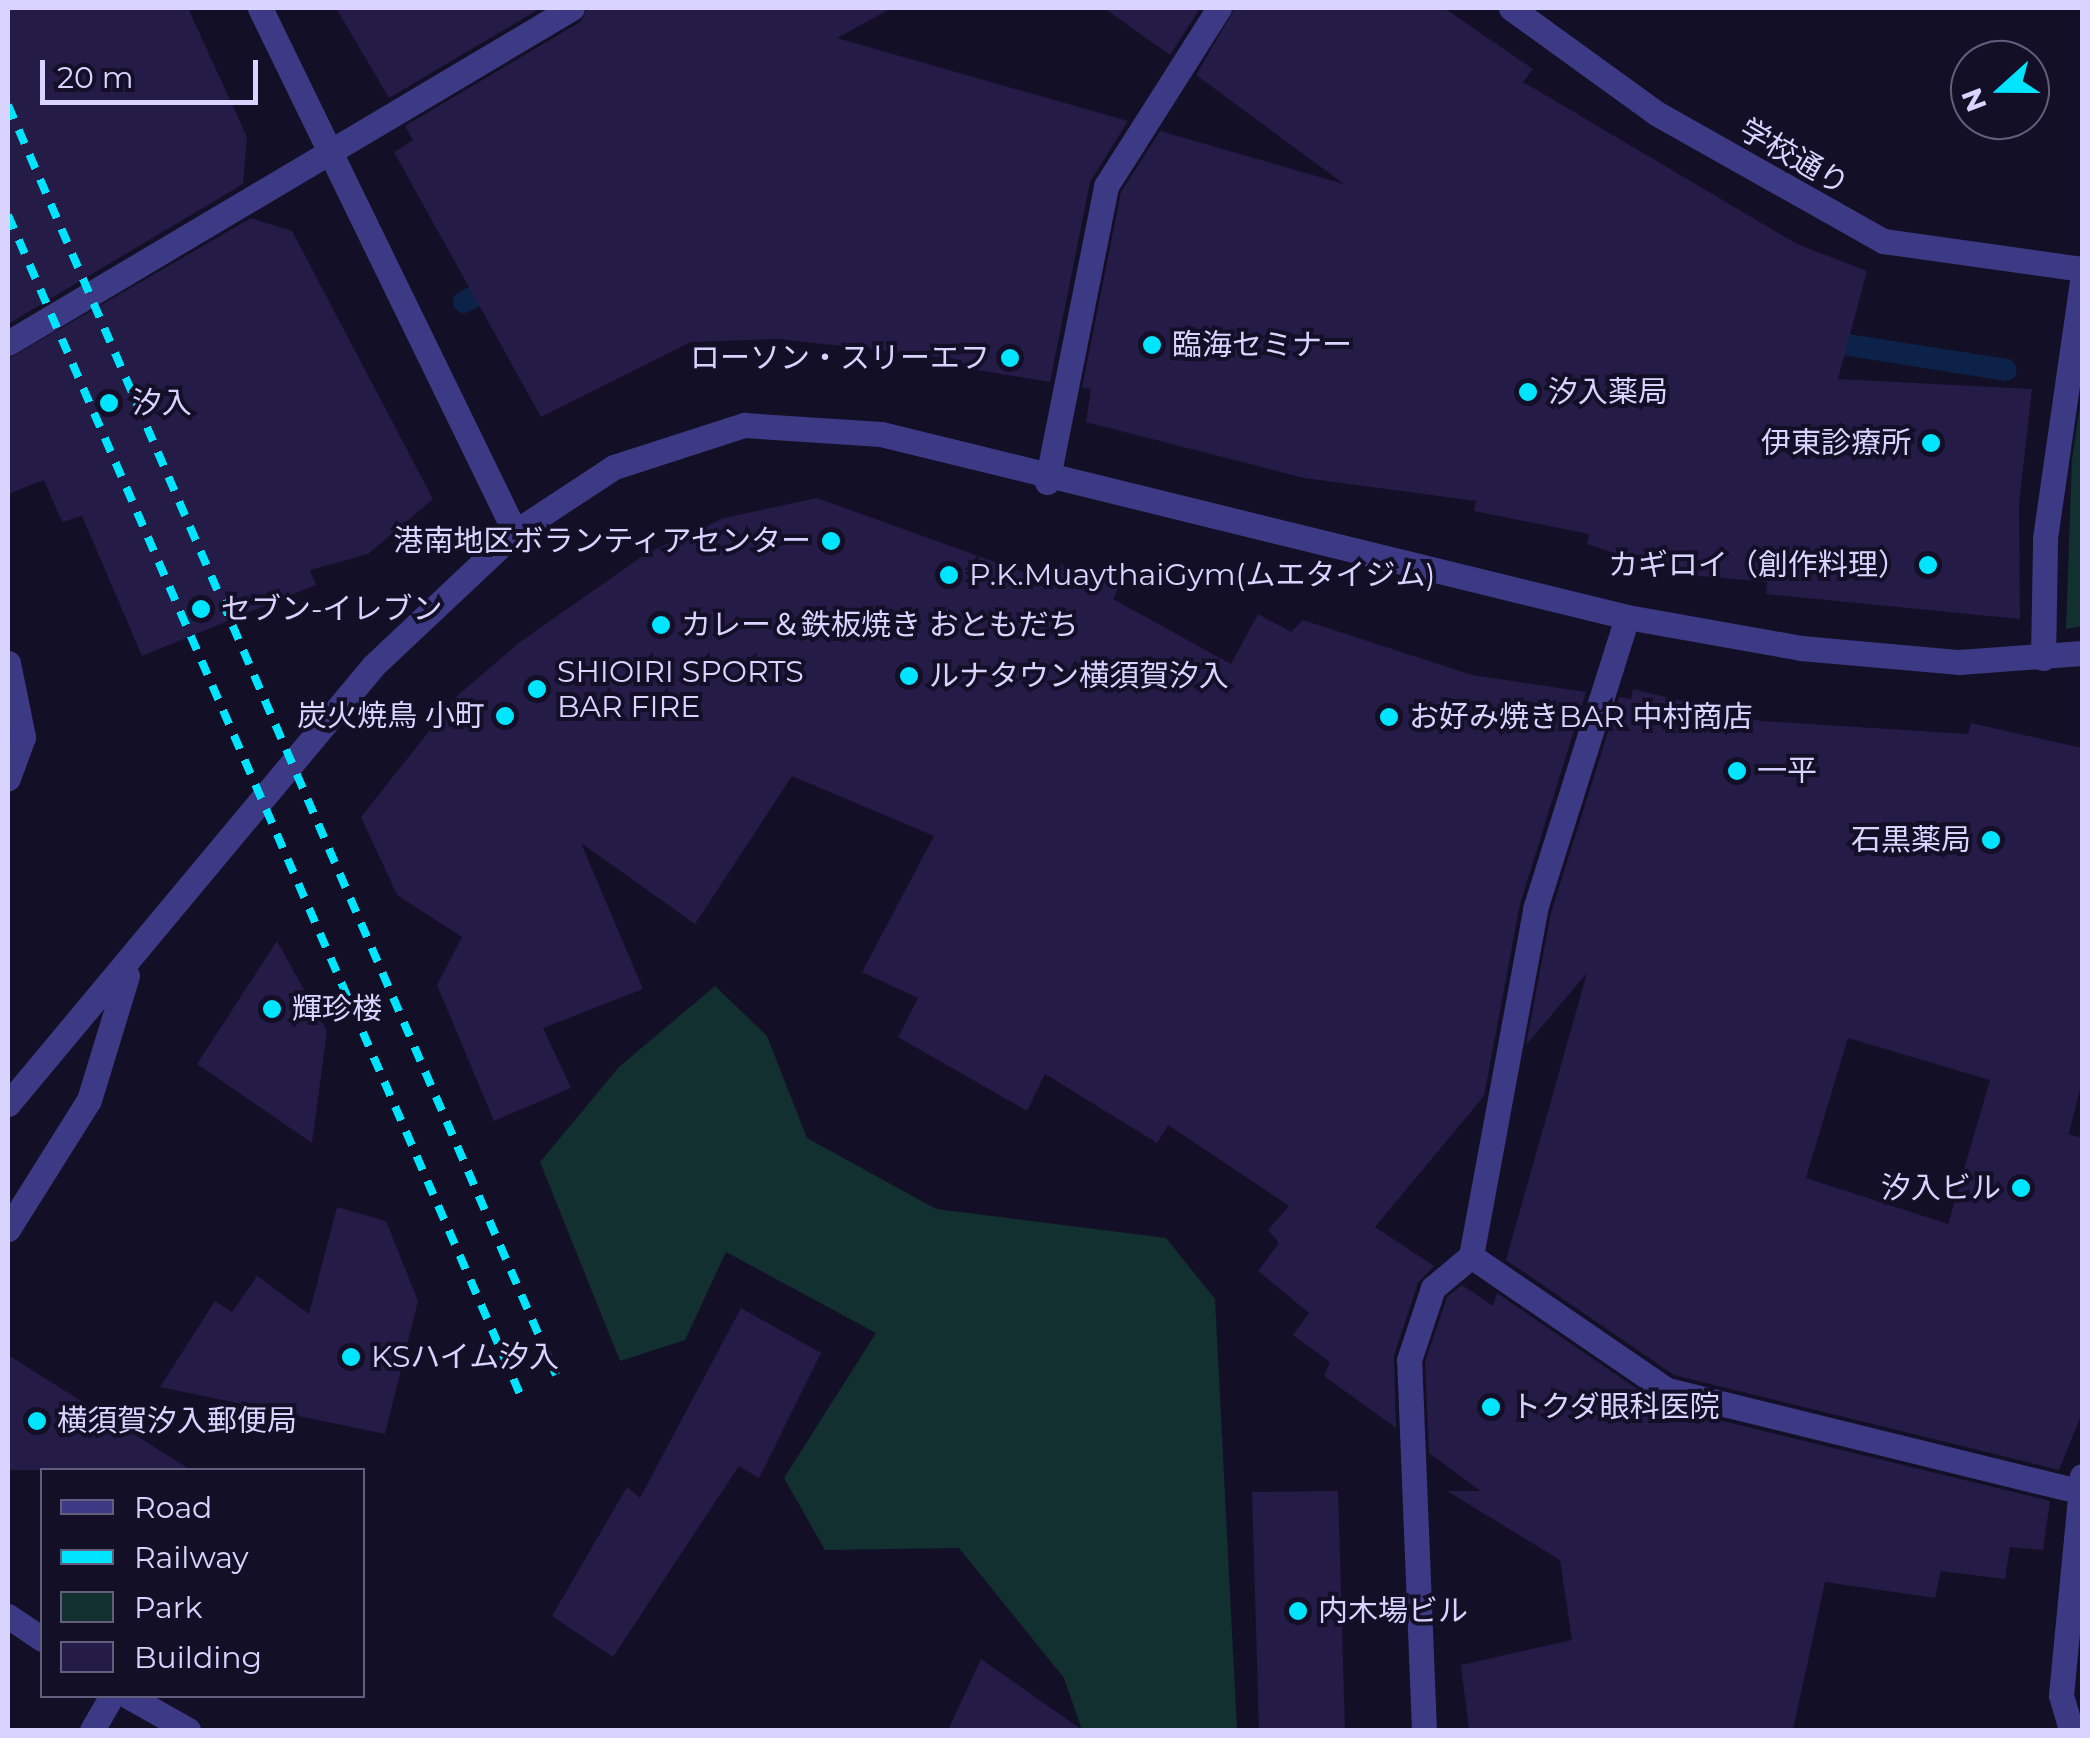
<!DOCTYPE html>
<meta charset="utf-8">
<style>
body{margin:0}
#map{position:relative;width:2090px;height:1738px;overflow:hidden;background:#130f26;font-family:Montserrat,"Noto Sans JP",sans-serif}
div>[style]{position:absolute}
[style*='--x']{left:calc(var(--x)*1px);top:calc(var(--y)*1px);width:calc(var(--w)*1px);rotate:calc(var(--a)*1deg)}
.green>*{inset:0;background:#12302f}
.stream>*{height:22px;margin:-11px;padding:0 11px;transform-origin:11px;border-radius:11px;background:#0c2248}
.building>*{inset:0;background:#241b47}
.minor>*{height:25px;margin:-12.5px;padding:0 12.5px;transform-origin:12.5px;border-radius:12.5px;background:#3d3a85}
.rail>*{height:8px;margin-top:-4px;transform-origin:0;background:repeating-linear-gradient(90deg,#00e5ff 0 15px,transparent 0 27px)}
.dots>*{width:28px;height:28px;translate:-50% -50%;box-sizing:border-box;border:5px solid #130f26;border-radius:50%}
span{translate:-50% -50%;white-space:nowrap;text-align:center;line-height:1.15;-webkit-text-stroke:8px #130f26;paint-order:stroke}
.street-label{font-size:30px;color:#d9d4ff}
.poi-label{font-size:30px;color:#d9d4ff}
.left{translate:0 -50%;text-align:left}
.right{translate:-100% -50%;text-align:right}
.frame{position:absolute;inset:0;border:10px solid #d9d4ff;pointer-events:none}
.legend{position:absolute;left:40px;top:1468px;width:325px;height:230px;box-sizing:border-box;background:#130f26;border:2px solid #625e7d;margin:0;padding:12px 18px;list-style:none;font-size:30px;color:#d9d4ff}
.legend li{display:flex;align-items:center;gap:20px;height:50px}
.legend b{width:50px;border:2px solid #625e7d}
.north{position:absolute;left:1950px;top:40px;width:100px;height:100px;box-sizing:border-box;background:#130f26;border:2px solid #625e7d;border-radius:50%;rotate:249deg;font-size:28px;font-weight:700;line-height:40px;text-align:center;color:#d9d4ff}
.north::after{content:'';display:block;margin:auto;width:35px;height:45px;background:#00e5ff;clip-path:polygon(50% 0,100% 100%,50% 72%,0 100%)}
.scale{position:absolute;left:40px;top:60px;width:218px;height:45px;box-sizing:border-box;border:5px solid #d9d4ff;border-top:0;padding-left:12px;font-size:30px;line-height:35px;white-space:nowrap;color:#d9d4ff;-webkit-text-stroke:8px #130f26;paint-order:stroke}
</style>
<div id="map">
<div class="green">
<i style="clip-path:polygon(2082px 391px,2082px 626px,2066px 629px,2072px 460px)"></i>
<i style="clip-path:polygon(715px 986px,767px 1036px,807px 1138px,936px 1209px,1166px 1238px,1215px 1299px,1237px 1730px,1082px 1730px,1064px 1678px,959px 1548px,825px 1550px,784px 1478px,876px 1333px,726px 1252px,685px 1340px,620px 1361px,540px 1162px,619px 1067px)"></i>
</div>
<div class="stream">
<i style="--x:464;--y:302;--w:40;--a:-28"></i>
<i style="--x:1817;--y:340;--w:191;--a:9"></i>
</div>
<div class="building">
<i style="clip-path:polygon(8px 8px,188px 8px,247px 137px,243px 184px,8px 324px)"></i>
<i style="clip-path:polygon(336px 8px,541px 8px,389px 98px)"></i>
<i style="clip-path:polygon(588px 8px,892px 8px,837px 38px,1128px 121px,1090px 182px,1050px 382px,954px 366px,956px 359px,779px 339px,691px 342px,541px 417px,394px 152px,413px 140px,405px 126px,580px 22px)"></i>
<i style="clip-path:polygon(1104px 8px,1200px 8px,1170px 55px)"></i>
<i style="clip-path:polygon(1235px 8px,1444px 8px,1533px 69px,1523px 82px,1797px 244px,1867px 271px,1838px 379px,2032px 389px,2019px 504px,2020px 619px,1766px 594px,1767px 582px,1677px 574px,1587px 544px,1589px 534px,1474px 511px,1476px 501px,1304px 478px,1086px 422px,1091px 389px,1082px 388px,1121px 192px,1160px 131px,1344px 184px,1196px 75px)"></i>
<i style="clip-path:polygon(251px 218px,292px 231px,433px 499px,368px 554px,310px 570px,316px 585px,142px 656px,82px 516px,62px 522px,44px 480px,8px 494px,8px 359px)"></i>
<i style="clip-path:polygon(817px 498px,1051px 582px,1060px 564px,1122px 580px,1113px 599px,1231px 664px,1258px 614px,1291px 632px,1303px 620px,1472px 675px,1586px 692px,1520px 904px,1484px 1096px,1375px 1227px,1434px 1266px,1418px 1283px,1394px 1355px,1396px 1428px,1324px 1376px,1330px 1362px,1293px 1335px,1309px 1313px,1258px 1271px,1279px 1243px,1268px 1230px,1289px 1206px,1168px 1125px,1157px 1143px,1045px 1074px,1027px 1111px,898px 1037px,918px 998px,862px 972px,934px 836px,792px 776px,695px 924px,581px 843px,643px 989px,543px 1028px,571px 1088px,494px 1121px,437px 985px,462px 937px,397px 895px,361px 817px,457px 696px,520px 642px,647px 553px,724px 518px)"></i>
<i style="clip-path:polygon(evenodd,1633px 689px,1761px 721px,1968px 734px,1971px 723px,2082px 748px,2082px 1081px,2069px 1134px,2082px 1138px,2082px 1413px,2059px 1470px,1674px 1375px,1506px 1260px,1587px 973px,1526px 1045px,1551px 913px,1619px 697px,1631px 699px,1633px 689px,1848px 1038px,1990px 1080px,1948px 1224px,1806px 1178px,1848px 1038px)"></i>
<i style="clip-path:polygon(277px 941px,327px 1031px,312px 1143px,197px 1064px)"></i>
<i style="clip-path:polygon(337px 1207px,386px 1221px,418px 1301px,385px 1434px,160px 1387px,215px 1301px,232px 1312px,257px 1276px,309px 1314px)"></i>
<i style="clip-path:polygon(1462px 1285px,1493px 1306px,1497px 1293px,1662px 1406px,2050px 1501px,2043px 1550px,2010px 1547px,2005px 1579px,1941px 1571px,1935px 1598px,1825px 1582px,1793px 1730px,1469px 1730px,1461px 1665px,1572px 1640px,1560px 1560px,1447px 1491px,1481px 1491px,1429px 1453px,1425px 1362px,1447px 1297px)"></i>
<i style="clip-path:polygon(741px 1308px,821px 1353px,759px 1478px,739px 1466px,613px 1657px,552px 1616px,627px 1487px,640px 1498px)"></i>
<i style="clip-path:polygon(8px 1355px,191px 1470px,8px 1470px)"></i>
<i style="clip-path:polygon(1338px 1491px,1345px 1730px,1259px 1730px,1252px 1492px)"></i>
<i style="clip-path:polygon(981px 1659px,1082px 1730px,948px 1730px)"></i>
</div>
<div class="minor">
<i style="--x:260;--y:8;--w:583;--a:64.05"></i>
<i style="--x:1511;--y:8;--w:179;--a:35.9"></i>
<i style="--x:1656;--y:113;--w:261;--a:29.4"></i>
<i style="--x:1883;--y:241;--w:201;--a:8"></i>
<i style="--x:8;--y:343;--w:656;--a:-30.71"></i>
<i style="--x:1047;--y:482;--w:302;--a:-78.7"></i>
<i style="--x:1106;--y:186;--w:211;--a:-57.6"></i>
<i style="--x:2043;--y:658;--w:120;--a:-89"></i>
<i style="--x:2045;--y:538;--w:260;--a:-81.8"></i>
<i style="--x:8;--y:663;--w:76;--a:78.5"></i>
<i style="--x:23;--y:737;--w:44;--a:110.1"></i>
<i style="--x:8;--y:1104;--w:570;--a:-50.19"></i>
<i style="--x:373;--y:666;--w:195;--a:-43.3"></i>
<i style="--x:515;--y:532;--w:118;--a:-33.3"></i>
<i style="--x:614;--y:467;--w:137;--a:-17.9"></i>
<i style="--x:744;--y:425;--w:137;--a:3.8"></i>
<i style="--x:881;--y:434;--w:768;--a:13.78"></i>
<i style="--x:1627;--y:617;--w:177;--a:10.1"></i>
<i style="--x:1801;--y:648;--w:159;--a:5.1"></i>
<i style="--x:1959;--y:662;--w:123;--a:-4.2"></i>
<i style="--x:8;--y:1229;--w:152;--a:-57.9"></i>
<i style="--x:89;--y:1100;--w:130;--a:-73"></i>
<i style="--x:1471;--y:1256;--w:237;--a:34.4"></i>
<i style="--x:1667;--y:1390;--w:422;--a:13.8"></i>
<i style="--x:8;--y:1616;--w:41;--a:34.1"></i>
<i style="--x:128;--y:1696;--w:69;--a:29.5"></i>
<i style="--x:92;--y:1730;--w:39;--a:-60"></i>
<i style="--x:1424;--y:1730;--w:370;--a:-92.3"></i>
<i style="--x:1409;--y:1360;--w:76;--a:-71.6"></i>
<i style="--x:1433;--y:1288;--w:50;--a:-40.1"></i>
<i style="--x:1471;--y:1256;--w:353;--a:-79.5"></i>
<i style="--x:1535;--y:909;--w:306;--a:-72.5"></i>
<i style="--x:2071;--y:1730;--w:36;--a:-106"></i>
<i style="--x:2061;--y:1695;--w:220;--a:-84.5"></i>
</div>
<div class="rail">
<i style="--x:8;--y:105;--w:1383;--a:66.66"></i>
<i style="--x:8;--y:215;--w:1285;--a:66.53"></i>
</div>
<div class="dots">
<i style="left:1152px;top:345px;background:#00e5ff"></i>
<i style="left:1010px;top:358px;background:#00e5ff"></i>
<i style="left:1528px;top:392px;background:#00e5ff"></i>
<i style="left:109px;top:403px;background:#00e5ff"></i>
<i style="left:1931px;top:443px;background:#00e5ff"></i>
<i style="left:831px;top:541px;background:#00e5ff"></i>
<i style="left:1928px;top:565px;background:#00e5ff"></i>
<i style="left:949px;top:575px;background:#00e5ff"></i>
<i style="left:201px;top:609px;background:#00e5ff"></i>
<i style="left:661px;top:625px;background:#00e5ff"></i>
<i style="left:909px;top:676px;background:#00e5ff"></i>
<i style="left:537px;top:689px;background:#00e5ff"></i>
<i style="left:505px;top:716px;background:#00e5ff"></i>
<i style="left:1389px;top:717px;background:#00e5ff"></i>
<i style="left:1737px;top:771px;background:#00e5ff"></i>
<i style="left:1991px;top:840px;background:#00e5ff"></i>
<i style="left:272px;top:1009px;background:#00e5ff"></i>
<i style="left:2021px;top:1188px;background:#00e5ff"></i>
<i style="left:351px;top:1357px;background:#00e5ff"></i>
<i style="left:1491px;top:1407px;background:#00e5ff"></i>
<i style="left:37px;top:1421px;background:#00e5ff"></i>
<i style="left:1298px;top:1611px;background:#00e5ff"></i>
</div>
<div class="street-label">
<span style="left:1794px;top:157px;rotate:30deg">学校通り</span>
</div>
<div class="poi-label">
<span class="left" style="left:1172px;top:345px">臨海セミナー</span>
<span class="right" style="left:990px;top:358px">ローソン・スリーエフ</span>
<span class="left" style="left:1548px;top:392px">汐入薬局</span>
<span class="left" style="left:132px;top:403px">汐入</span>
<span class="right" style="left:1911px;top:443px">伊東診療所</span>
<span class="right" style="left:811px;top:541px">港南地区ボランティアセンター</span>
<span class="right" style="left:1908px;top:565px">カギロイ（創作料理）</span>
<span class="left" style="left:969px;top:575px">P.K.MuaythaiGym(ムエタイジム)</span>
<span class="left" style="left:221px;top:609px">セブン-イレブン</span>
<span class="left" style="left:681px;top:625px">カレー＆鉄板焼き おともだち</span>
<span class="left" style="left:557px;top:689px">SHIOIRI SPORTS<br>BAR FIRE</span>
<span class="left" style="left:929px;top:676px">ルナタウン横須賀汐入</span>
<span class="right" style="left:485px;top:716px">炭火焼鳥 小町</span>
<span class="left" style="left:1409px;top:717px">お好み焼きBAR 中村商店</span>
<span class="left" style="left:1757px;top:771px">一平</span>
<span class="right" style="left:1971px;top:840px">石黒薬局</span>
<span class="left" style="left:292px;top:1009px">輝珍楼</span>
<span class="right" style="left:2001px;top:1188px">汐入ビル</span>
<span class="left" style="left:371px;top:1357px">KSハイム汐入</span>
<span class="left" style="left:1511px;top:1407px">トクダ眼科医院</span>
<span class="left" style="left:57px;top:1421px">横須賀汐入郵便局</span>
<span class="left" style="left:1318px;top:1611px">内木場ビル</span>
</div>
<div class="frame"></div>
<ul class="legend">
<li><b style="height:12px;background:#3d3a85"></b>Road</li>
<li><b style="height:12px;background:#00e5ff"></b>Railway</li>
<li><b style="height:28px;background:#12302f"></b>Park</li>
<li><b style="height:28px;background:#241b47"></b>Building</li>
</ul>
<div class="north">N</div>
<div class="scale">20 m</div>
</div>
